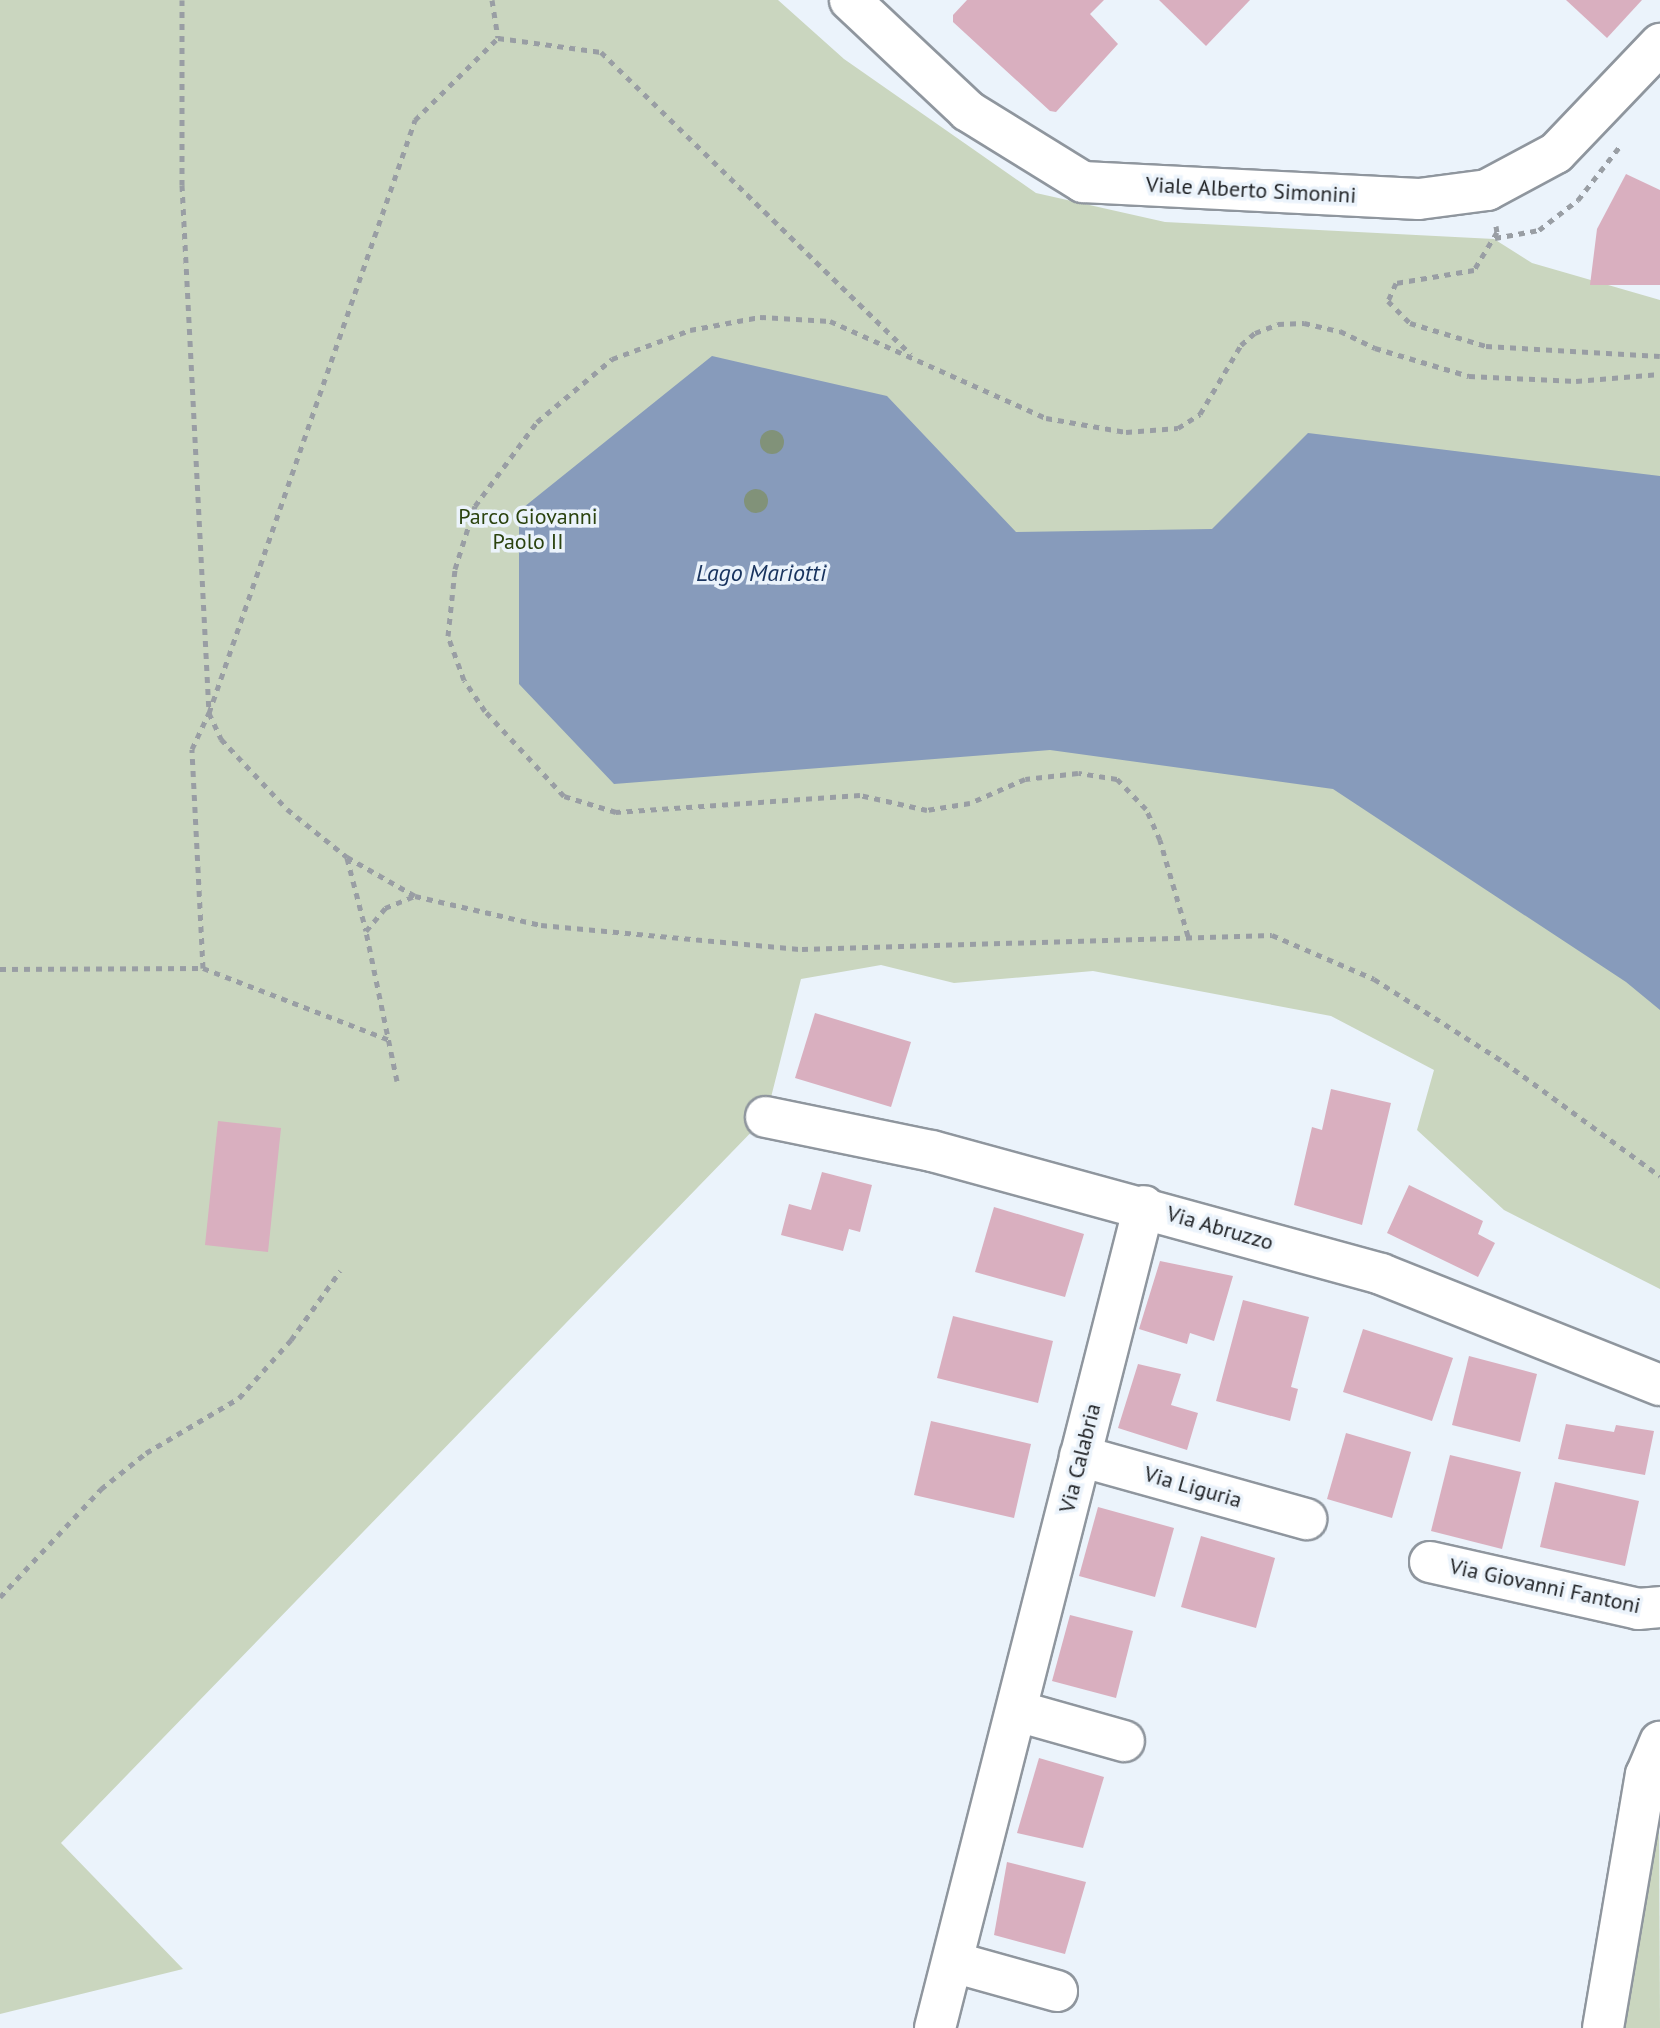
<!DOCTYPE html>
<style>
body{margin:0}
#map{position:relative;width:1660px;height:2028px;overflow:hidden;background:#ebf3fb;font-family:"PT Sans",sans-serif}
div>[style]{position:absolute}
[style*='--x']{left:calc(var(--x)*1px);top:calc(var(--y)*1px);width:calc(var(--w)*1px);rotate:calc(var(--a)*1deg)}
.green>*{inset:0;background:#cad6bf}
.water>*{inset:0;background:#879bbb}
.building>*{inset:0;background:#d9afbf}
.path>*{height:5px;margin-top:-2.5px;transform-origin:0;background:repeating-linear-gradient(90deg,#999ea4 0 6px,transparent 0 12px)}
.roads{filter:drop-shadow(2px 0 #8f969e) drop-shadow(-2px 0 #8f969e) drop-shadow(0 2px #8f969e) drop-shadow(0 -2px #8f969e)}
.street>*{height:40px;margin:-20px;padding:0 20px;transform-origin:20px;border-radius:20px;background:#fff}
.trees>*{width:24px;height:24px;margin:-12px;border-radius:50%;background:#819279}
span{translate:-50% -50%;white-space:nowrap;text-align:center;line-height:1.15;-webkit-text-stroke:7px #ebf3fb;paint-order:stroke}
.street-label{font-size:22px;color:#1e2023}
.park-label{font-size:22px;color:#2b430e}
.water-label{font-size:24px;color:#18335e;font-style:italic}
</style>
<div id="map">
<div class="green">
<i style="clip-path:polygon(0 0,778px 0,844px 59px,1036px 193px,1165px 222px,1494px 239px,1532px 263px,1660px 300px,1660px 1289px,1504px 1210px,1417px 1130px,1434px 1070px,1331px 1016px,1093px 971px,954px 983px,881px 965px,801px 979px,766px 1117px,61px 1843px,183px 1969px,0 2014px)"></i>
<i style="clip-path:polygon(1659px 1816px,1660px 2028px,1623px 2028px)"></i>
</div>
<div class="water">
<i style="clip-path:polygon(712px 356px,887px 396px,1016px 532px,1212px 529px,1308px 433px,1660px 476px,1660px 1010px,1626px 982px,1333px 789px,1050px 750px,614px 784px,519px 684px,519px 511px)"></i>
</div>
<div class="building">
<i style="clip-path:polygon(967px 0,1104px 0,1090px 14px,1118px 44px,1056px 112px,1050px 111px,953px 22px,953px 15px)"></i>
<i style="clip-path:polygon(1159px 0,1250px 0,1206px 46px)"></i>
<i style="clip-path:polygon(1566px 0,1642px 0,1607px 38px)"></i>
<i style="clip-path:polygon(1626px 174px,1660px 190px,1660px 285px,1590px 285px,1597px 229px)"></i>
<i style="clip-path:polygon(815px 1013px,911px 1042px,891px 1107px,795px 1078px)"></i>
<i style="clip-path:polygon(1331px 1089px,1391px 1103px,1362px 1225px,1294px 1205px,1312px 1127px,1322px 1130px)"></i>
<i style="clip-path:polygon(218px 1121px,281px 1128px,268px 1252px,205px 1245px)"></i>
<i style="clip-path:polygon(822px 1172px,872px 1185px,860px 1232px,849px 1229px,843px 1251px,781px 1235px,789px 1204px,811px 1210px)"></i>
<i style="clip-path:polygon(1409px 1185px,1483px 1221px,1478px 1234px,1495px 1243px,1478px 1277px,1387px 1233px)"></i>
<i style="clip-path:polygon(994px 1207px,1084px 1234px,1065px 1297px,975px 1272px)"></i>
<i style="clip-path:polygon(1160px 1261px,1233px 1276px,1214px 1341px,1190px 1333px,1187px 1344px,1139px 1329px)"></i>
<i style="clip-path:polygon(1243px 1300px,1309px 1317px,1291px 1387px,1298px 1389px,1290px 1421px,1216px 1401px)"></i>
<i style="clip-path:polygon(953px 1316px,1053px 1341px,1038px 1403px,937px 1378px)"></i>
<i style="clip-path:polygon(1363px 1329px,1453px 1358px,1432px 1421px,1343px 1392px)"></i>
<i style="clip-path:polygon(1469px 1356px,1537px 1374px,1520px 1442px,1452px 1425px)"></i>
<i style="clip-path:polygon(1138px 1364px,1181px 1374px,1171px 1405px,1198px 1413px,1187px 1450px,1118px 1428px)"></i>
<i style="clip-path:polygon(931px 1421px,1031px 1444px,1014px 1518px,914px 1495px)"></i>
<i style="clip-path:polygon(1566px 1424px,1614px 1432px,1616px 1425px,1654px 1431px,1645px 1475px,1558px 1459px)"></i>
<i style="clip-path:polygon(1346px 1433px,1411px 1452px,1392px 1518px,1327px 1499px)"></i>
<i style="clip-path:polygon(1450px 1455px,1521px 1472px,1502px 1549px,1431px 1531px)"></i>
<i style="clip-path:polygon(1555px 1482px,1639px 1501px,1625px 1566px,1540px 1547px)"></i>
<i style="clip-path:polygon(1098px 1507px,1174px 1528px,1155px 1597px,1079px 1576px)"></i>
<i style="clip-path:polygon(1201px 1536px,1275px 1558px,1256px 1628px,1181px 1607px)"></i>
<i style="clip-path:polygon(1070px 1615px,1133px 1631px,1116px 1698px,1052px 1681px)"></i>
<i style="clip-path:polygon(1039px 1758px,1104px 1777px,1083px 1848px,1017px 1833px)"></i>
<i style="clip-path:polygon(1007px 1862px,1086px 1882px,1065px 1954px,994px 1935px)"></i>
</div>
<div class="path">
<i style="--x:182;--y:0;--w:185;--a:90"></i>
<i style="--x:182;--y:185;--w:529;--a:87.07"></i>
<i style="--x:209;--y:713;--w:29;--a:65"></i>
<i style="--x:221;--y:739;--w:96;--a:46.7"></i>
<i style="--x:287;--y:809;--w:77;--a:38.7"></i>
<i style="--x:347;--y:857;--w:78;--a:29.8"></i>
<i style="--x:415;--y:896;--w:129;--a:13"></i>
<i style="--x:541;--y:925;--w:262;--a:5.3"></i>
<i style="--x:802;--y:949;--w:470;--a:-1.7"></i>
<i style="--x:1272;--y:935;--w:111;--a:23.3"></i>
<i style="--x:1374;--y:979;--w:154;--a:32.6"></i>
<i style="--x:1504;--y:1062;--w:193;--a:36.2"></i>
<i style="--x:492;--y:0;--w:38;--a:81"></i>
<i style="--x:1496;--y:226;--w:6;--a:81"></i>
<i style="--x:1497;--y:232;--w:44;--a:121.2"></i>
<i style="--x:1474;--y:270;--w:79;--a:170.5"></i>
<i style="--x:1396;--y:283;--w:20;--a:114"></i>
<i style="--x:1388;--y:301;--w:31;--a:45"></i>
<i style="--x:1410;--y:323;--w:79;--a:16.8"></i>
<i style="--x:1486;--y:346;--w:174;--a:3.3"></i>
<i style="--x:1495;--y:238;--w:45;--a:-10.3"></i>
<i style="--x:1539;--y:230;--w:49;--a:-37.6"></i>
<i style="--x:1578;--y:200;--w:68;--a:-52.1"></i>
<i style="--x:347;--y:858;--w:75;--a:75.4"></i>
<i style="--x:1188;--y:936;--w:100;--a:-106.3"></i>
<i style="--x:1160;--y:840;--w:34;--a:-114"></i>
<i style="--x:1146;--y:809;--w:42;--a:-134"></i>
<i style="--x:1117;--y:779;--w:39;--a:-171"></i>
<i style="--x:1078;--y:773;--w:53;--a:173.5"></i>
<i style="--x:1025;--y:779;--w:60;--a:156.4"></i>
<i style="--x:970;--y:803;--w:44;--a:170.8"></i>
<i style="--x:927;--y:810;--w:69;--a:-167.4"></i>
<i style="--x:860;--y:795;--w:245;--a:176"></i>
<i style="--x:616;--y:812;--w:54;--a:-162.9"></i>
<i style="--x:564;--y:796;--w:116;--a:-132.9"></i>
<i style="--x:485;--y:711;--w:37;--a:-124"></i>
<i style="--x:464;--y:680;--w:47;--a:-110"></i>
<i style="--x:448;--y:636;--w:67;--a:-84"></i>
<i style="--x:455;--y:569;--w:66;--a:-72.4"></i>
<i style="--x:475;--y:506;--w:104;--a:-53.6"></i>
<i style="--x:537;--y:422;--w:98;--a:-40"></i>
<i style="--x:612;--y:359;--w:83;--a:-20.4"></i>
<i style="--x:690;--y:330;--w:71;--a:-10.5"></i>
<i style="--x:760;--y:317;--w:70;--a:3.3"></i>
<i style="--x:830;--y:321;--w:237;--a:24.2"></i>
<i style="--x:1046;--y:418;--w:81;--a:9.9"></i>
<i style="--x:1126;--y:432;--w:52;--a:-4.4"></i>
<i style="--x:1178;--y:428;--w:26;--a:-32"></i>
<i style="--x:1200;--y:414;--w:80;--a:-59.3"></i>
<i style="--x:1241;--y:345;--w:18;--a:-41"></i>
<i style="--x:1255;--y:333;--w:25;--a:-21"></i>
<i style="--x:1278;--y:324;--w:26;--a:-2"></i>
<i style="--x:1304;--y:323;--w:37;--a:13"></i>
<i style="--x:1340;--y:331;--w:39;--a:26"></i>
<i style="--x:1375;--y:348;--w:98;--a:16.6"></i>
<i style="--x:1469;--y:376;--w:107;--a:2.7"></i>
<i style="--x:1576;--y:381;--w:84;--a:-4.8"></i>
<i style="--x:203;--y:968;--w:200;--a:21.1"></i>
<i style="--x:0;--y:969;--w:203;--a:-0.3"></i>
<i style="--x:203;--y:968;--w:219;--a:-92.9"></i>
<i style="--x:192;--y:749;--w:40;--a:-65"></i>
<i style="--x:209;--y:713;--w:628;--a:-70.84"></i>
<i style="--x:415;--y:120;--w:117;--a:-44.7"></i>
<i style="--x:498;--y:38;--w:104;--a:7.7"></i>
<i style="--x:601;--y:52;--w:433;--a:44.3"></i>
<i style="--x:397;--y:1081;--w:153;--a:-101.7"></i>
<i style="--x:366;--y:931;--w:30;--a:-50"></i>
<i style="--x:385;--y:908;--w:32;--a:-22"></i>
<i style="--x:0;--y:1597;--w:148;--a:-46.9"></i>
<i style="--x:101;--y:1489;--w:58;--a:-38.7"></i>
<i style="--x:146;--y:1453;--w:108;--a:-30.6"></i>
<i style="--x:239;--y:1398;--w:78;--a:-48.1"></i>
<i style="--x:291;--y:1340;--w:85;--a:-54.6"></i>
</div>
<div class="roads">
<div class="street">
<i style="--x:850;--y:0;--w:162;--a:43.2"></i>
<i style="--x:968;--y:111;--w:135;--a:31.7"></i>
<i style="--x:1083;--y:182;--w:336;--a:2.9"></i>
<i style="--x:1419;--y:199;--w:69;--a:-7.5"></i>
<i style="--x:1487;--y:190;--w:78;--a:-28.2"></i>
<i style="--x:1556;--y:153;--w:151;--a:-46.3"></i>
<i style="--x:766;--y:1117;--w:169;--a:11.6"></i>
<i style="--x:932;--y:1151;--w:466;--a:15.3"></i>
<i style="--x:1381;--y:1274;--w:300;--a:21.7"></i>
<i style="--x:1080;--y:1456;--w:235;--a:15.6"></i>
<i style="--x:1430;--y:1562;--w:213;--a:12.7"></i>
<i style="--x:1638;--y:1609;--w:22;--a:-5"></i>
<i style="--x:1017;--y:1711;--w:111;--a:15.7"></i>
<i style="--x:953;--y:1962;--w:108;--a:15.6"></i>
<i style="--x:935;--y:2028;--w:848;--a:-75.73"></i>
<i style="--x:1603;--y:2028;--w:257;--a:-80.4"></i>
<i style="--x:1646;--y:1775;--w:36;--a:-67"></i>
</div>
</div>
<div class="trees">
<i style="left:772px;top:442px"></i>
<i style="left:756px;top:501px"></i>
</div>
<div class="street-label">
<span style="left:1251px;top:190px;rotate:3deg">Viale Alberto Simonini</span>
<span style="left:1220px;top:1228px;rotate:16deg">Via Abruzzo</span>
<span style="left:1080px;top:1458px;rotate:-76deg">Via Calabria</span>
<span style="left:1193px;top:1487px;rotate:16deg">Via Liguria</span>
<span style="left:1545px;top:1586px;rotate:12deg">Via Giovanni Fantoni</span>
</div>
<div class="park-label">
<span style="left:528px;top:529px">Parco Giovanni<br>Paolo II</span>
</div>
<div class="water-label">
<span style="left:761px;top:573px">Lago Mariotti</span>
</div>
</div>
